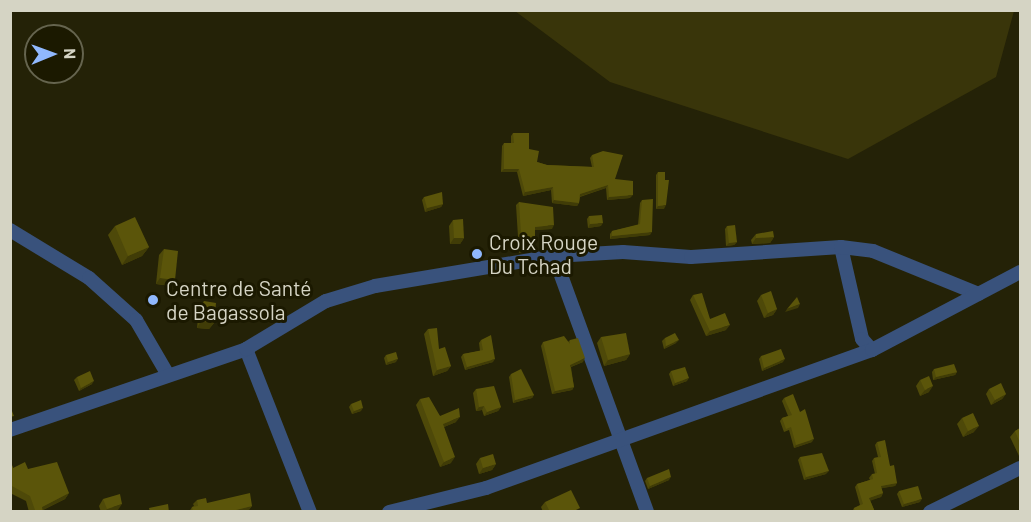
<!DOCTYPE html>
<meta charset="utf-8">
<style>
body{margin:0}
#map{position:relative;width:1031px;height:522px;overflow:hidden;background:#242207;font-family:Barlow,sans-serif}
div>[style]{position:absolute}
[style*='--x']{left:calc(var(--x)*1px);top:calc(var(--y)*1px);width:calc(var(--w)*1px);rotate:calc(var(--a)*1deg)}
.green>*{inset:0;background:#39350a}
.minor>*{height:14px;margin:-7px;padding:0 7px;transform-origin:7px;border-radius:7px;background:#39527c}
.wall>*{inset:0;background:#4e4909}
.shaded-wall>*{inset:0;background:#403c07}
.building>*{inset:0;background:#5b550a}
.dots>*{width:16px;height:16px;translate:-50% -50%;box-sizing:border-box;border:3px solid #1b1900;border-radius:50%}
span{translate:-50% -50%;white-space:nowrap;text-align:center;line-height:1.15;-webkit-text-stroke:6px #1b1900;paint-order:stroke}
.poi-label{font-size:21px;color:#d5d4c4}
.left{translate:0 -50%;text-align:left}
.frame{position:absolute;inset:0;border:12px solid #d5d4c4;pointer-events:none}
.north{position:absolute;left:24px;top:24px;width:60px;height:60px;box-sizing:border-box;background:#1b1900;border:2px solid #65644e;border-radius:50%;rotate:89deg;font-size:16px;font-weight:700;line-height:24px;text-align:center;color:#d5d4c4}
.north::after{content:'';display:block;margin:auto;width:21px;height:27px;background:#90b8fd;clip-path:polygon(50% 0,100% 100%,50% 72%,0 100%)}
</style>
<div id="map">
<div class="green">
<i style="clip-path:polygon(515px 11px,1014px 11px,996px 77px,848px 159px,610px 82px)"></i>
</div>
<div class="minor">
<i style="--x:10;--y:230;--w:92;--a:31.3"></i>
<i style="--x:89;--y:278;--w:63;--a:41.8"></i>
<i style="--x:136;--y:320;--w:64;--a:59.8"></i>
<i style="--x:841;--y:247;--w:94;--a:77.1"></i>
<i style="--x:862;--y:339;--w:15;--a:48"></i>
<i style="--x:554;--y:256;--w:272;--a:70"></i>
<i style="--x:246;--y:349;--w:175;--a:68.6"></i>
<i style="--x:10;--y:430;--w:250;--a:-18.9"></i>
<i style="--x:246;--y:349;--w:93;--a:-31"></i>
<i style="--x:326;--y:301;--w:51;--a:-17"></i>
<i style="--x:375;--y:286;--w:181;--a:-9.5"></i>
<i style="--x:554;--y:256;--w:69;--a:-3.3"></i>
<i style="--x:623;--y:252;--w:68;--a:4.2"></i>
<i style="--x:691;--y:257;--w:150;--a:-3.8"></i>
<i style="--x:841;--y:247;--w:32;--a:7"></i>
<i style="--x:873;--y:251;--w:114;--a:22.1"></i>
<i style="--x:389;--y:512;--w:100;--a:-13.9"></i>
<i style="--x:486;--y:488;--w:410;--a:-19.7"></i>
<i style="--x:872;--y:350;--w:167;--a:-27.8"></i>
<i style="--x:930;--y:512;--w:100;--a:-26.1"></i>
</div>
<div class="wall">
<i style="clip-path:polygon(513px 133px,529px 149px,537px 162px,547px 165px,592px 167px,590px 158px,592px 155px,615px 179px,630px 198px,607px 200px,606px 188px,580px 197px,579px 203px,577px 206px,552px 203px,551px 190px,523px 196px,517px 172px,501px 172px,502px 146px,504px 143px,511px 143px,511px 136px)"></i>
<i style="clip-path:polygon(658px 172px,664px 209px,656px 209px,656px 175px)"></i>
<i style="clip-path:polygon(424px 197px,443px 204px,441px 207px,425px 212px,422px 200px)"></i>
<i style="clip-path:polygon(642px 200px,650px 235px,610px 239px,610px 234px,612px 231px,638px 225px,640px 203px)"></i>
<i style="clip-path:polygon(519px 202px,552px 229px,535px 230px,533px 250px,519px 253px,516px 205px)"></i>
<i style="clip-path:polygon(589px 216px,601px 226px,588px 228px,587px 219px)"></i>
<i style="clip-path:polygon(453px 220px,464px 238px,460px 244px,450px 244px,449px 226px)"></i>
<i style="clip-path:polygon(115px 226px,149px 247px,142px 256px,122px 265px,108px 235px)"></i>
<i style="clip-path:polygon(727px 226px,737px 242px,734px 245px,726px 246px,725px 229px)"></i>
<i style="clip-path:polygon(756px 234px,774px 237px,770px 243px,752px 244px,751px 240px)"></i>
<i style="clip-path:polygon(164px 249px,171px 286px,156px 284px,159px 255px)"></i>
<i style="clip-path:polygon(693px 295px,710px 319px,726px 330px,706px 336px,690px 300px)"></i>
<i style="clip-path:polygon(761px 295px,777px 309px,773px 315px,764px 318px,757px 301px)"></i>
<i style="clip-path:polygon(204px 301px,214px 323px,209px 329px,197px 328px,199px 307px)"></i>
<i style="clip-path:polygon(428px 329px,439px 349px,451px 366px,447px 371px,433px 376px,424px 334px)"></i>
<i style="clip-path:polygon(601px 337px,630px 354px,626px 360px,604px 366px,597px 343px)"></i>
<i style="clip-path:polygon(665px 338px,676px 343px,664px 349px,662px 341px)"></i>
<i style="clip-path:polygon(481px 340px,493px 362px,465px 370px,461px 357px,463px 354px,480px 351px,479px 343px)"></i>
<i style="clip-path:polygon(570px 340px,583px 362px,571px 367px,574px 387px,572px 390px,552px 394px,541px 346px,543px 342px,568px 342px)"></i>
<i style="clip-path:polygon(386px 355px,396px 362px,386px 365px,384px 358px)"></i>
<i style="clip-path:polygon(761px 356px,783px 362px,762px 371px,759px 359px)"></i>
<i style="clip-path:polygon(934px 369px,957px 372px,955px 375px,933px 380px,932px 372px)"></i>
<i style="clip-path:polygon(671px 371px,687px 381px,673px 386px,669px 374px)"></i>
<i style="clip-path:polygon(511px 374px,534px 395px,532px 398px,513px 403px,509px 377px)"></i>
<i style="clip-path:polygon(77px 377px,92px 384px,79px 391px,74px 380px)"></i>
<i style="clip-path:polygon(920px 380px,929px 392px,920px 396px,916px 386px)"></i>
<i style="clip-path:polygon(476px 389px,501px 407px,498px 411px,484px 416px,482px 410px,476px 411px,473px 393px)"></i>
<i style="clip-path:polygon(989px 389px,1006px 394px,1002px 399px,991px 405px,986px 394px)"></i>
<i style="clip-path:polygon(784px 398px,812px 442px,794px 448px,789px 430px,784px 432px,780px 421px,782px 418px,788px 416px,782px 401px)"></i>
<i style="clip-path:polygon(420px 399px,440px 416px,456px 422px,444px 427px,451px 463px,440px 467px,416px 405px)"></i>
<i style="clip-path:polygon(351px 404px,361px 411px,352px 414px,349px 407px)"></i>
<i style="clip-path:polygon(962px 418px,974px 432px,963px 437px,957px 424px)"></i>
<i style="clip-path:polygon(1020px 428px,1020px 458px,1010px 437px,1015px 431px)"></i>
<i style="clip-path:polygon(877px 442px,890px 466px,897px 483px,895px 486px,881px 488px,883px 493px,881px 497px,870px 500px,875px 512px,852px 512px,854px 508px,860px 505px,855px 487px,857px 484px,870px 480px,869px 478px,872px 474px,875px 474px,872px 461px,874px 458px,878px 457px,875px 445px)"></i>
<i style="clip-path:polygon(800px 457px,826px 474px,804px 480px,798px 460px)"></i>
<i style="clip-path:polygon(480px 458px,496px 464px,492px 470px,479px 474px,476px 464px)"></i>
<i style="clip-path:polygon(10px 459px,13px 468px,28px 469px,69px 493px,65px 499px,43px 510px,43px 512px,29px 512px,26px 501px,10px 493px)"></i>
<i style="clip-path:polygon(647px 478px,669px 480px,648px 489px,645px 481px)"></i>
<i style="clip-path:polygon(899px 491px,920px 502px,902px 507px,897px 494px)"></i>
<i style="clip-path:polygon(103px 499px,118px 510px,114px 512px,101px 512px,99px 506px)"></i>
<i style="clip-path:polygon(197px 500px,207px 503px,252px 506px,248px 511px,245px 512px,189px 512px,192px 507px,194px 506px,193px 504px)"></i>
<i style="clip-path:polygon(545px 502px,577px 512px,543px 512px,541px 507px)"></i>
</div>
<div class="shaded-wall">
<i style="clip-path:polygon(504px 169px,519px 169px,517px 172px,501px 172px)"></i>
<i style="clip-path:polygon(608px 185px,606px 188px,578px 197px,580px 194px)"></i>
<i style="clip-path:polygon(553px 187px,551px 190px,523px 196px,525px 192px)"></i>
<i style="clip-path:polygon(633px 195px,630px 198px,607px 200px,609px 197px)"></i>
<i style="clip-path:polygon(554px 200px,579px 203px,577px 206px,552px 203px)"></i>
<i style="clip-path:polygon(443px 204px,441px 207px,425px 212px,427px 208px)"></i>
<i style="clip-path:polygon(666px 205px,664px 209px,656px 209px,658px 206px)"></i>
<i style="clip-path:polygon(603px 223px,601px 226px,588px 228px,590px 224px)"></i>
<i style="clip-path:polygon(554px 225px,552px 229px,533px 230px,535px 227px)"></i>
<i style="clip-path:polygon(652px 232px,650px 235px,610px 239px,612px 236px)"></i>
<i style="clip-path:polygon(774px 237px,770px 243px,752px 244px,756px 238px)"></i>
<i style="clip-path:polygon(454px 238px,464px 238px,460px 244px,450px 244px)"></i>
<i style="clip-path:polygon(737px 242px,734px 245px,726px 246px,729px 243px)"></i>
<i style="clip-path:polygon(149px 247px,142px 256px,122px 265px,128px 256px)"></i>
<i style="clip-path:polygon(535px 247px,533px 250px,519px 253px,522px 250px)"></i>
<i style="clip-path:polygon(160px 278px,175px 280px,171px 286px,156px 284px)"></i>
<i style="clip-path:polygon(800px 304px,798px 308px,785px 312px,787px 309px)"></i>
<i style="clip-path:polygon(777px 309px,773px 315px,764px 318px,768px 313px)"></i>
<i style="clip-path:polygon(201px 321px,214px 323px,209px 329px,197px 328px)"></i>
<i style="clip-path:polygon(730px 325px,726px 330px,706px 336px,710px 331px)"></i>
<i style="clip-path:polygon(679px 340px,676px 343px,664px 349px,666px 346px)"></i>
<i style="clip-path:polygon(630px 354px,626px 360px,604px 366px,608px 360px)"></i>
<i style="clip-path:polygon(585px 358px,583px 362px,568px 368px,570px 365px)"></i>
<i style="clip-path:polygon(398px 359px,396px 362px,386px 365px,388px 362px)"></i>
<i style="clip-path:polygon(495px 359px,493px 362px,465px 370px,467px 367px)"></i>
<i style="clip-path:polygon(785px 359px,783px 362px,762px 371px,764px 368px)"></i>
<i style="clip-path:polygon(451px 366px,447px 371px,433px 376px,437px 370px)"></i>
<i style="clip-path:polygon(957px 372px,955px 375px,933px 380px,936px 377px)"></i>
<i style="clip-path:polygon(689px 378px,687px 381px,673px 386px,675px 383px)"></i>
<i style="clip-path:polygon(94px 381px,92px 384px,79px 391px,81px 388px)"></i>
<i style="clip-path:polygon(933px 386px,929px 392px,920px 396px,925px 390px)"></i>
<i style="clip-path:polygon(574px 387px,572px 390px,552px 394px,555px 391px)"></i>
<i style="clip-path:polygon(1006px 394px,1002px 399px,991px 405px,995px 400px)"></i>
<i style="clip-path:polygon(534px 395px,532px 398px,513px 403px,515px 400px)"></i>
<i style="clip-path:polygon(484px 406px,482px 410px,476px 411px,479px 407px)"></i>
<i style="clip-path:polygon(501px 407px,498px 411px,484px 416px,487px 412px)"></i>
<i style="clip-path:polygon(363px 408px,361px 411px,352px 414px,354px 411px)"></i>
<i style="clip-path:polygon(460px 417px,456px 422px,439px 429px,443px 424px)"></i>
<i style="clip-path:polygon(979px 426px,974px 432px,963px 437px,968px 431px)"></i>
<i style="clip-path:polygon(814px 439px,812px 442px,794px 448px,796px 445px)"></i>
<i style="clip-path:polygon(455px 457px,451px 463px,440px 467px,444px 462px)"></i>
<i style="clip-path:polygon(496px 464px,492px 470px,479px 474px,483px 468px)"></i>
<i style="clip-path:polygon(829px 471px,826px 474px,804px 480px,806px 477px)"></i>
<i style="clip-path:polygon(671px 477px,669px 480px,648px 489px,650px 486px)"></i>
<i style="clip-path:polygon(897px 483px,895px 486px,878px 489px,881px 486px)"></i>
<i style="clip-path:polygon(69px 493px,65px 499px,39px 512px,42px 507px)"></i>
<i style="clip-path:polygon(883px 493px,881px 497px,867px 502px,869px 498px)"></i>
<i style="clip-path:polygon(922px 499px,920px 502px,902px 507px,904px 504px)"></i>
<i style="clip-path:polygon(122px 504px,118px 510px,114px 512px,105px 512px,107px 509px)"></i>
<i style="clip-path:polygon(252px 506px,248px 511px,228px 512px)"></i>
</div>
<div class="building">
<i style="clip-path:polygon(513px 133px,529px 133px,529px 149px,539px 151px,537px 162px,547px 165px,594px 167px,592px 155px,603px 151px,623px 155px,615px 179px,633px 181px,633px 195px,609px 197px,608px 185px,580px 194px,579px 203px,554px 200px,553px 187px,525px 192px,519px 169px,504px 169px,504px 143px,514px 143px)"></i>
<i style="clip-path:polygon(658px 172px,665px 172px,665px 180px,669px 180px,666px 205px,658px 206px)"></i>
<i style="clip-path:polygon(442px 192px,443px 204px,427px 208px,424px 197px)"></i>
<i style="clip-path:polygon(653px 199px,652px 232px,612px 236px,612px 231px,640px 224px,642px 200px)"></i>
<i style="clip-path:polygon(519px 202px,553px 207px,554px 225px,535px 227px,535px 247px,522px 250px)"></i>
<i style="clip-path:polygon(602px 215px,603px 223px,590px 224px,589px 216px)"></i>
<i style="clip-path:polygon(135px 217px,149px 247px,128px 256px,115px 226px)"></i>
<i style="clip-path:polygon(463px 219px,464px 238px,454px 238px,453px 220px)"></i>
<i style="clip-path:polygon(735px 225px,737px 242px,729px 243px,727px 226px)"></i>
<i style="clip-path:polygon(773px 231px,774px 237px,756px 238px,756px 234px)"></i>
<i style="clip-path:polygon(164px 249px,178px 251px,175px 280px,160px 278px)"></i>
<i style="clip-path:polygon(771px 291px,777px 309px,768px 313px,761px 295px)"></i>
<i style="clip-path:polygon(702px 293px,710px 319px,725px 313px,730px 325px,710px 331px,693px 295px)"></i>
<i style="clip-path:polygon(797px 297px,800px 304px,787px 309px)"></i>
<i style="clip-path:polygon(204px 301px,216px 303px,214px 323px,201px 321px)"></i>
<i style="clip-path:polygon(437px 328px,439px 349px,445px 347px,451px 366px,437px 370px,428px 329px)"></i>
<i style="clip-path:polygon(626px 333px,630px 354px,608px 360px,601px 337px)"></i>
<i style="clip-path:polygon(675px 333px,679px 340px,666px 346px,665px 338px)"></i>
<i style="clip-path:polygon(491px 335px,495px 359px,467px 367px,463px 354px,483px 350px,481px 340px)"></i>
<i style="clip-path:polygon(564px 336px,570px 344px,570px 340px,578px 338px,585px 358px,570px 365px,574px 387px,555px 391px,543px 342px)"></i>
<i style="clip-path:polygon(781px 349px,785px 359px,764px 368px,761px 356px)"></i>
<i style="clip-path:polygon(396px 352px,398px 359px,388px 362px,386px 355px)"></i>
<i style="clip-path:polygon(954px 364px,957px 372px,936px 377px,934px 369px)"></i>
<i style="clip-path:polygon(685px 367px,689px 378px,675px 383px,671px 371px)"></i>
<i style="clip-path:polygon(521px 369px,534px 395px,515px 400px,511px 374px)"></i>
<i style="clip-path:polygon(90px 371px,94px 381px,81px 388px,77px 377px)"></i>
<i style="clip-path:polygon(929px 376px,933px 386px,925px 390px,920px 380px)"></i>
<i style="clip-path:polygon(1001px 383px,1006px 394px,995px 400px,989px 389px)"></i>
<i style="clip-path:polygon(494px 386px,501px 407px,487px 412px,484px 406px,479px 407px,476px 389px)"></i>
<i style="clip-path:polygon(793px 394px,800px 412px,805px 409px,814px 439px,796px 445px,791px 427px,786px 429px,782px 418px,792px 415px,784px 398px)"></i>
<i style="clip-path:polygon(429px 397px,440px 416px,459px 408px,460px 417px,443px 424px,455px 457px,444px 462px,420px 399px)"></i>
<i style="clip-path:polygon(361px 400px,363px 408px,354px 411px,351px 404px)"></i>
<i style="clip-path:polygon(10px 406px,14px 416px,10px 417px)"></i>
<i style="clip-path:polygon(973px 413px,979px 426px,968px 431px,962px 418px)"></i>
<i style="clip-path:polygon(1020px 428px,1020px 443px,1015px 431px)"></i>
<i style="clip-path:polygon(885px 440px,890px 466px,894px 465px,897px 483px,881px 486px,883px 493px,869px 498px,875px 512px,855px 512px,854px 508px,863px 504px,857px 484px,873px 479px,872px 474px,877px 473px,874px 458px,881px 457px,877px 442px)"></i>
<i style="clip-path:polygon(822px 453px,829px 471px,806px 477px,800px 457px)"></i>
<i style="clip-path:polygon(493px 454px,496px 464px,483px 468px,480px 458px)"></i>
<i style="clip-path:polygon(10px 459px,13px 468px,25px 462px,28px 469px,57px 462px,69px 493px,42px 507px,43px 512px,33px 512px,35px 510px,30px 496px,10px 485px)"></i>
<i style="clip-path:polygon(669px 469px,671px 477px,650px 486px,647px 478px)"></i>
<i style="clip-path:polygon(918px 486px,922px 499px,904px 504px,899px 491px)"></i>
<i style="clip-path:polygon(571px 490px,580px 508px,572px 512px,550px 512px,545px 502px)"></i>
<i style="clip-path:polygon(250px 493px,252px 506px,228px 512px,193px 512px,192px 507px,198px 506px,197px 500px,206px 498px,207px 503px)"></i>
<i style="clip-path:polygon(120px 494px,122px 504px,107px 509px,103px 499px)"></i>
<i style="clip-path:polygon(168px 504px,169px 512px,150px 512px,149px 508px)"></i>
</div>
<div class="dots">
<i style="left:477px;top:254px;background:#90b8fd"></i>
<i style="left:153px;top:300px;background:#90b8fd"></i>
</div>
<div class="poi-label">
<span class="left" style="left:489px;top:254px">Croix Rouge<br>Du Tchad</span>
<span class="left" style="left:166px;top:300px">Centre de Santé<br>de Bagassola</span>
</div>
<div class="frame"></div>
<div class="north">N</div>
</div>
